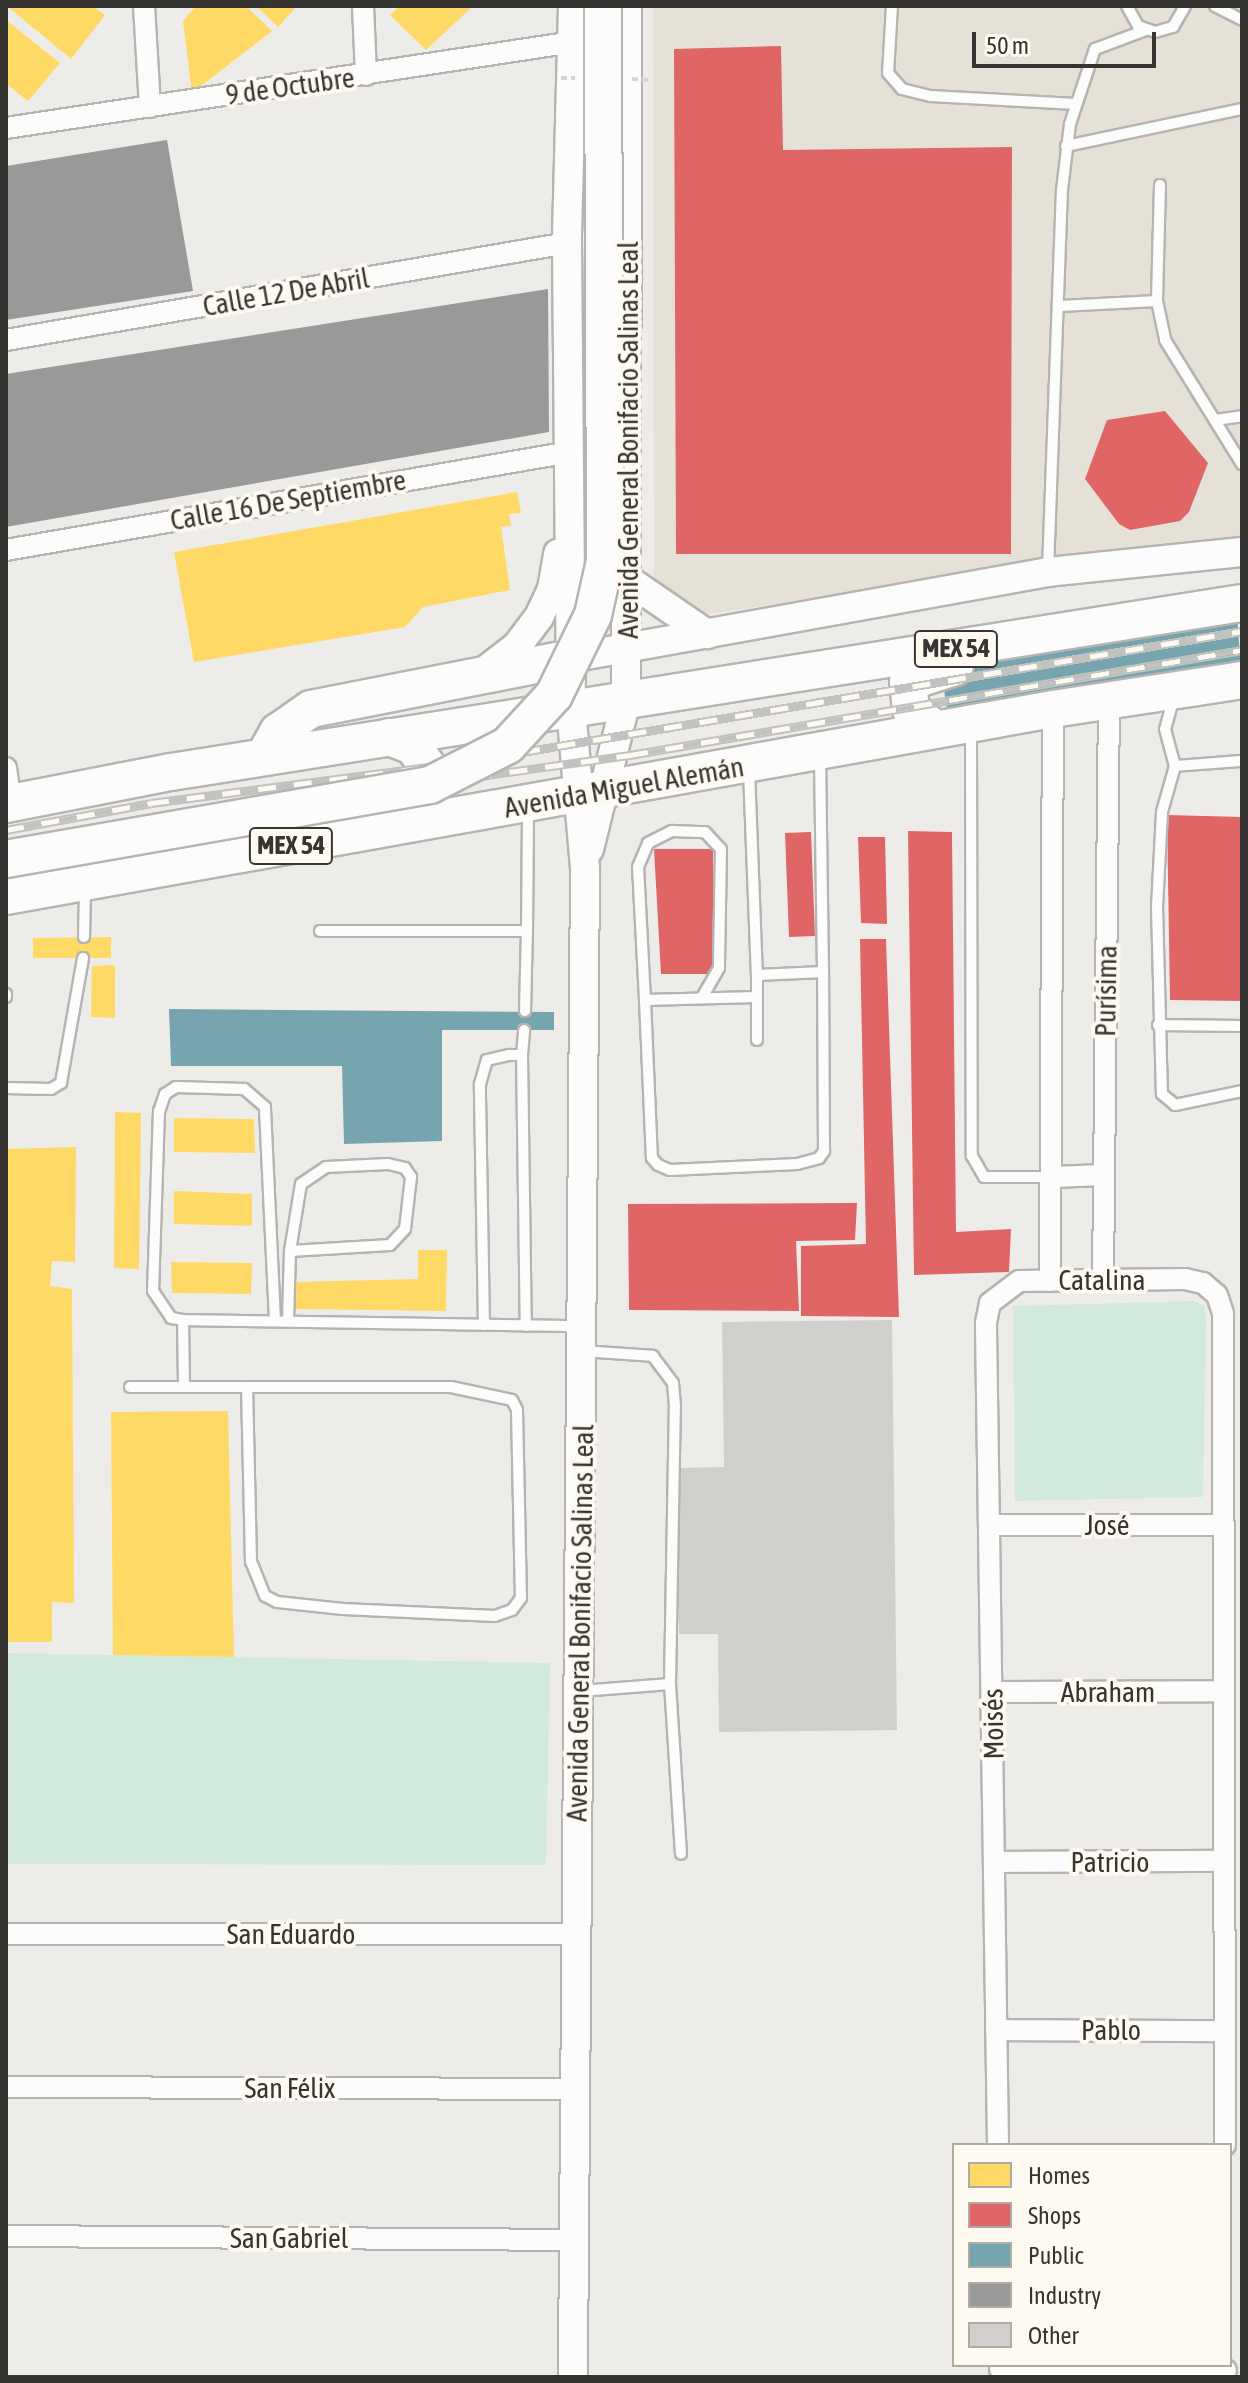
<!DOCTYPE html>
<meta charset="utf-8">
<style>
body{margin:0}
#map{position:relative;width:1248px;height:2383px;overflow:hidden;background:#eeece8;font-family:"Asap Condensed",sans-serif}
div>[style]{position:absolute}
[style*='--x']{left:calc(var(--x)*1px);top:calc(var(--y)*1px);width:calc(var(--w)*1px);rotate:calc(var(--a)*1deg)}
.built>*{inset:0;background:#e6e1d7}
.green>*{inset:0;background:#d2eadc}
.homes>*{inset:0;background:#ffd966}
.shops>*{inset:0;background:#e06666}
.public>*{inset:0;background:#76a5af}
.industry>*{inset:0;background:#999}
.building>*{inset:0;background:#d1cfcc}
.roads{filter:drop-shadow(2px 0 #b5b4b1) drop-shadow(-2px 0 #b5b4b1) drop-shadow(0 2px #b5b4b1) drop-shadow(0 -2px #b5b4b1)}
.lane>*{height:10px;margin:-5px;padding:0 5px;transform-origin:5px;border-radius:5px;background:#fcfcfc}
.street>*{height:20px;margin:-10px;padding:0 10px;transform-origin:10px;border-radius:10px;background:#fcfcfc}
.secondary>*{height:28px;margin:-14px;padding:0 14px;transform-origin:14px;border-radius:14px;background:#fcfcfc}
.highway>*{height:36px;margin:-18px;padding:0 18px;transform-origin:18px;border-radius:18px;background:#fcfcfc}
.rail>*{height:9px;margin-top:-4.5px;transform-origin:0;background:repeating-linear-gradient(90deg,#fefaf2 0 18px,#c2c2c1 0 36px);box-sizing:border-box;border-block:2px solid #c2c2c1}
.path-bridge>*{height:4px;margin-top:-2px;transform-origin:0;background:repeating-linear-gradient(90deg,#d4d4d3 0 6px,transparent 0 10px)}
.bridges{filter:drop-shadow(2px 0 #b5b4b1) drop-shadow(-2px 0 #b5b4b1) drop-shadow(0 2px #b5b4b1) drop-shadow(0 -2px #b5b4b1)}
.highway-bridge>*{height:36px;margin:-18px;padding:0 18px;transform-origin:18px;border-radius:18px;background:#fcfcfc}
span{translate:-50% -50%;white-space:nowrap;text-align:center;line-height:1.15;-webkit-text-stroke:8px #fefaf2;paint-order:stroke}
.shield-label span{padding:2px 6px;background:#fefaf2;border:2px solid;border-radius:6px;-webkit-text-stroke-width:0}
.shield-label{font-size:26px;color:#373532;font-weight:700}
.street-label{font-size:28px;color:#373532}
.frame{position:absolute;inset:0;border:8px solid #373532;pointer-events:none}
.legend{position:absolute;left:952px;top:2143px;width:280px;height:224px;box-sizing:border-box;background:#fefaf2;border:2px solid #aeaba5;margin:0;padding:10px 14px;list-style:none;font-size:24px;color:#373532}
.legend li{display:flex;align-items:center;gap:16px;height:40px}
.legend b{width:40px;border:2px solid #aeaba5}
.scale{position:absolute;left:972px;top:32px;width:184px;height:36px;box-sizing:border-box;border:4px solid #373532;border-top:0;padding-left:10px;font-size:24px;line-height:28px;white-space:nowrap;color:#373532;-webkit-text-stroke:6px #fefaf2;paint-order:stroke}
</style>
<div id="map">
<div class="built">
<i style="clip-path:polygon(653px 6px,1242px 6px,1242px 536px,688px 617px,654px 588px)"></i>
</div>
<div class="green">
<i style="clip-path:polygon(1193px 1301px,1204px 1306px,1206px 1317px,1203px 1497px,1015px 1501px,1013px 1306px)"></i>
<i style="clip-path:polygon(6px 1653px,550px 1663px,546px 1865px,6px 1864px)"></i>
</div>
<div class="homes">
<i style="clip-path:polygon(7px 6px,93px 6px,105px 15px,71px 59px)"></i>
<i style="clip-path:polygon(196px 6px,246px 6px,272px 31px,192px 93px,183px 21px)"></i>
<i style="clip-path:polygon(256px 6px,297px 6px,278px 27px)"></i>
<i style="clip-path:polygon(399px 6px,473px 6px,426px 50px,390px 15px)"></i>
<i style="clip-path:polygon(6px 20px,60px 63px,28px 101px,6px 84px)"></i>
<i style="clip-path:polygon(517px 492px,521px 513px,509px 514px,511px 526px,501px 527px,510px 590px,423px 607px,405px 627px,194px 662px,174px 552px)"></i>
<i style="clip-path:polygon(111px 937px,111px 958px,33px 958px,33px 938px)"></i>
<i style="clip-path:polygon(115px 965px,115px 1018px,91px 1017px,92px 966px)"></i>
<i style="clip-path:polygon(115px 1112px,141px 1113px,139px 1269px,114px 1268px)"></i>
<i style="clip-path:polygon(174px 1118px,254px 1119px,255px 1153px,174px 1152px)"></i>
<i style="clip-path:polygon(76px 1147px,75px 1262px,52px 1261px,50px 1286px,72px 1289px,74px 1603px,52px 1602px,52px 1642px,6px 1642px,6px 1149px)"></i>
<i style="clip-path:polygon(174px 1191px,252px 1194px,252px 1226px,174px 1224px)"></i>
<i style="clip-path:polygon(418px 1250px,447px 1250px,446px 1311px,295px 1309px,295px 1282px,418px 1279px)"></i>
<i style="clip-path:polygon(171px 1262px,252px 1263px,251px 1294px,172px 1293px)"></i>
<i style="clip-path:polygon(228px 1411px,234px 1657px,113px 1655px,111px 1412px)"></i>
</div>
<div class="shops">
<i style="clip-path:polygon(781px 46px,783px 150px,1012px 147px,1011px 554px,676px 554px,674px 49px)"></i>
<i style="clip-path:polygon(1165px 411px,1208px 463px,1189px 512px,1180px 521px,1130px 530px,1119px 524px,1085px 479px,1107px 420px)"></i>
<i style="clip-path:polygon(1167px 815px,1242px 817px,1242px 1001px,1170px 1000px)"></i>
<i style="clip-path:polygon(908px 831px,952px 832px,956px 1232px,1011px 1229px,1009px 1272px,914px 1275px)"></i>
<i style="clip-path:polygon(811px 832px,815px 936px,789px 937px,785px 833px)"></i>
<i style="clip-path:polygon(858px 837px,885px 837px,887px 924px,861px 923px)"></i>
<i style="clip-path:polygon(654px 849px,713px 849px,713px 974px,661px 974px)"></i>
<i style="clip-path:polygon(860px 939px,886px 939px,899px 1317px,801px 1316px,801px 1246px,866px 1244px)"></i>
<i style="clip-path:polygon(857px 1203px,855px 1240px,796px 1241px,799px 1311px,629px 1310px,628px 1204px)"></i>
</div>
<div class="public">
<i style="clip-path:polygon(1236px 601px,1242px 683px,951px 731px,937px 650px)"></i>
<i style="clip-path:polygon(169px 1009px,554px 1012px,554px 1030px,442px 1030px,442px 1141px,344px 1144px,342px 1066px,171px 1066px)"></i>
</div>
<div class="industry">
<i style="clip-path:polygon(167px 140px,193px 291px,6px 320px,6px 166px)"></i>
<i style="clip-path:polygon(548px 289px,549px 432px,6px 527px,6px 374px)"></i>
</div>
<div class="building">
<i style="clip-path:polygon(892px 1320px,897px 1730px,719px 1732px,718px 1634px,679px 1634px,677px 1468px,724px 1467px,722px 1322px)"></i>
</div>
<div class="roads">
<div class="lane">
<i style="--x:892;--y:6;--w:67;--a:93.4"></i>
<i style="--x:888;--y:73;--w:21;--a:49"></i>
<i style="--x:902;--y:89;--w:30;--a:14"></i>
<i style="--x:931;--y:96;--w:145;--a:3.2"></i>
<i style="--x:1127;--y:6;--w:23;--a:61"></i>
<i style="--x:1138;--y:26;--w:18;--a:19"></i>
<i style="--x:1155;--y:32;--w:19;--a:-16"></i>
<i style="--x:1173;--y:27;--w:24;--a:-60"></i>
<i style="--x:1215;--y:6;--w:30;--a:27"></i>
<i style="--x:1066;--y:146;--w:180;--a:-11.9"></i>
<i style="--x:1160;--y:185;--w:116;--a:91.5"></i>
<i style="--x:1157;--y:301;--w:40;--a:78"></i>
<i style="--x:1165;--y:340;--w:146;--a:58.2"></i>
<i style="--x:1060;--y:306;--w:97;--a:-3"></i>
<i style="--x:1215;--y:420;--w:27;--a:-8"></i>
<i style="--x:1048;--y:570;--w:380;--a:-87.9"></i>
<i style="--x:1062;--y:190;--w:66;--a:-83.1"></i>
<i style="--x:1070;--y:124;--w:79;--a:-71.6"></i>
<i style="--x:1095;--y:49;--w:54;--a:-20.4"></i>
<i style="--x:1173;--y:700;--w:30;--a:105"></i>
<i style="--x:1165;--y:729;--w:38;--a:75"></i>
<i style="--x:971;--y:730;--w:426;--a:89.9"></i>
<i style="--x:972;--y:1156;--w:24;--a:60"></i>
<i style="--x:984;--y:1177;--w:68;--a:0"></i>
<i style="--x:1175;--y:766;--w:48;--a:105.8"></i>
<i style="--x:1162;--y:812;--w:94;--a:93"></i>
<i style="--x:1157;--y:906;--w:188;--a:88.5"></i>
<i style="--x:1162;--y:1094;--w:17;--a:40"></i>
<i style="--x:1175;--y:1105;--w:68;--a:-11.8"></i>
<i style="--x:1175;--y:766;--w:67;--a:-4.3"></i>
<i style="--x:749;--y:770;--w:205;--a:87.8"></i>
<i style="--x:757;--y:975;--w:66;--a:-2.6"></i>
<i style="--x:823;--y:972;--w:216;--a:-90.8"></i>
<i style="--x:320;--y:931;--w:207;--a:0"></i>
<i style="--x:527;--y:931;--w:120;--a:-89.5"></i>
<i style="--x:84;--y:937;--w:49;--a:-88.8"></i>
<i style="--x:6;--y:997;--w:3;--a:-90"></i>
<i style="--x:756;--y:997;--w:111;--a:178.5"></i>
<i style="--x:645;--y:1000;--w:158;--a:87.5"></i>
<i style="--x:652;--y:1158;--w:9;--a:49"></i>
<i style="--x:658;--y:1165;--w:13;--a:23"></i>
<i style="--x:670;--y:1170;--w:127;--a:-2.7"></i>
<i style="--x:797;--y:1164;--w:23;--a:-15"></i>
<i style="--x:819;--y:1158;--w:9;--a:-54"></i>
<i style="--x:824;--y:1151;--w:179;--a:-90.3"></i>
<i style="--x:645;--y:1000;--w:133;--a:-93"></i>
<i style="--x:638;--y:867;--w:26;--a:-67"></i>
<i style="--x:648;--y:843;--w:27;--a:-27"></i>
<i style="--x:672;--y:831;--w:33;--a:2"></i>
<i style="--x:705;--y:832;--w:23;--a:47"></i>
<i style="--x:721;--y:849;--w:119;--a:91"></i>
<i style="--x:719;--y:968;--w:34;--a:120"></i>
<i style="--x:525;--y:1011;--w:80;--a:-88.6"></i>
<i style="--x:1158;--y:1025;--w:84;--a:0.7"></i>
<i style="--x:757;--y:1040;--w:65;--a:-90"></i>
<i style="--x:522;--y:1055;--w:25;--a:-85"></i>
<i style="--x:6;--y:1088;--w:45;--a:1.3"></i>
<i style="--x:51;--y:1089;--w:12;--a:-31"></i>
<i style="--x:61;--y:1083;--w:127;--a:-80"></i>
<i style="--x:183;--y:1320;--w:66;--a:89.1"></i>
<i style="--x:275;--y:1321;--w:214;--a:-92.7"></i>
<i style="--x:265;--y:1107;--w:28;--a:-139"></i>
<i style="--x:244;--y:1089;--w:68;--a:-178.3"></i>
<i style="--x:176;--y:1087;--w:13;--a:148"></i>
<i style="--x:165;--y:1094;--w:18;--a:109"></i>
<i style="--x:159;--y:1111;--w:180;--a:91.9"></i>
<i style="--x:153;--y:1291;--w:32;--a:56"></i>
<i style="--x:171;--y:1318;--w:12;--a:9"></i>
<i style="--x:183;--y:1320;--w:396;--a:0.9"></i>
<i style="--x:288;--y:1321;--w:70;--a:-88.4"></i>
<i style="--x:290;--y:1251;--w:68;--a:-80.7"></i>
<i style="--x:301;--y:1184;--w:30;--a:-34"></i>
<i style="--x:326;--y:1167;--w:62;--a:-2.8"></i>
<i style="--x:388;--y:1164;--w:17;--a:13"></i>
<i style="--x:405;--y:1168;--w:11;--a:56"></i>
<i style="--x:411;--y:1177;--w:52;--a:96.6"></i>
<i style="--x:405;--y:1229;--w:22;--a:133"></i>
<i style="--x:390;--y:1245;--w:100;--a:176.6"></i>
<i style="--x:484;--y:1325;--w:241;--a:-91"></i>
<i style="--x:480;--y:1084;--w:25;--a:-74"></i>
<i style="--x:487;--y:1060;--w:23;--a:-13"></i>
<i style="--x:509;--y:1055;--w:13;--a:0"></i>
<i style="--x:522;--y:1055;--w:271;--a:89.2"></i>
<i style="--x:130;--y:1387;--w:321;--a:0"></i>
<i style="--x:451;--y:1387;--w:62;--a:12"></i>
<i style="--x:512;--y:1400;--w:11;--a:63"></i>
<i style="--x:517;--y:1410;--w:188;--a:88.8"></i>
<i style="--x:521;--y:1598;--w:15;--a:127"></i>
<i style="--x:512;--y:1610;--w:18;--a:161"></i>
<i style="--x:495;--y:1616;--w:152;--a:-177.4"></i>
<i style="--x:343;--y:1609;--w:66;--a:-173.9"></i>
<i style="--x:277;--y:1602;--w:13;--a:-153"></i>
<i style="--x:265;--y:1596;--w:37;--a:-112"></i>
<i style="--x:251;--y:1562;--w:175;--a:-91.3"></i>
<i style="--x:670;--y:1684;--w:170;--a:86.3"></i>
<i style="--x:581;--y:1691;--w:89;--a:-4.5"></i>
<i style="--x:670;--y:1684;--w:278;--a:-89"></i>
<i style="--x:675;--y:1406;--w:23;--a:-95"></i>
<i style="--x:673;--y:1383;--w:34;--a:-127"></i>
<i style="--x:653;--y:1356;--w:69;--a:-175.9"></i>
</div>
<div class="street">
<i style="--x:144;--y:6;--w:101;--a:86.6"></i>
<i style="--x:363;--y:6;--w:69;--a:87.5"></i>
<i style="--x:6;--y:128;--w:573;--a:-8.62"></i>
<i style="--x:6;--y:340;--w:569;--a:-9.81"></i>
<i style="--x:6;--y:550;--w:572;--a:-9.86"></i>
<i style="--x:6;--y:768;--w:34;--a:82"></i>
<i style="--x:1053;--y:1177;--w:50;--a:-2.3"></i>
<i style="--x:1050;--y:1281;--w:572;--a:-89.7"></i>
<i style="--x:1103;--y:1281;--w:580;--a:-89.41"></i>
<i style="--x:990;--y:1525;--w:234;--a:0"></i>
<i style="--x:993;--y:1692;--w:231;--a:-0.2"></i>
<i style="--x:995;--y:1862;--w:229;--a:-0.3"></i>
<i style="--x:6;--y:1934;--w:570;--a:0"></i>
<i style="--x:996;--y:2030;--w:229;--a:0.3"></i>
<i style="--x:6;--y:2087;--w:568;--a:0.2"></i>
<i style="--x:998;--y:2145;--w:822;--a:-90.84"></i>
<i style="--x:986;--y:1323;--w:20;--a:-79"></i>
<i style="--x:990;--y:1303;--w:36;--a:-37"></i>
<i style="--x:1019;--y:1281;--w:166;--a:-0.7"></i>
<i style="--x:1185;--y:1279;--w:18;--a:13"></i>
<i style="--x:1203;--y:1283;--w:18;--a:41"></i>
<i style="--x:1217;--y:1295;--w:20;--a:72"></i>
<i style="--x:1223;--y:1314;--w:831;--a:89.86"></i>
<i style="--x:6;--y:2236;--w:566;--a:0.4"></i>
<i style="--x:1000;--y:2369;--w:226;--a:0.3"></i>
</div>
<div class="secondary">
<i style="--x:573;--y:6;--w:237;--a:91.5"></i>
<i style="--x:567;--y:243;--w:465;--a:89.5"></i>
<i style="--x:571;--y:708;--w:162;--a:85"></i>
<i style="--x:585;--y:869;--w:1508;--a:90.46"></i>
<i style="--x:628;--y:580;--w:96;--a:34.4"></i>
<i style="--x:570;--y:658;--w:486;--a:-10.2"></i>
<i style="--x:1048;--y:572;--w:195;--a:-5.9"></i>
<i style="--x:482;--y:673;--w:44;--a:-37.6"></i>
<i style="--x:517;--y:646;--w:36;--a:-53"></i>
<i style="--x:539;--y:617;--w:31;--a:-65"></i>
<i style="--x:552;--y:589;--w:36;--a:-80"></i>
<i style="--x:589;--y:849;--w:153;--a:-76"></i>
<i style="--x:626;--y:701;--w:695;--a:-89.92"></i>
</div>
<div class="highway">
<i style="--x:936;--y:730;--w:32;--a:-141"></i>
<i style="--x:911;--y:710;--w:28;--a:-96"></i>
<i style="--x:908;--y:682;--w:49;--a:-17.7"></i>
<i style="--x:389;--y:737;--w:26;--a:21"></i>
<i style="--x:413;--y:746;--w:24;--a:55"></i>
<i style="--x:427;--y:766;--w:24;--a:83"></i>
<i style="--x:430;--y:790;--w:25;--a:116"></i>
<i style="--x:264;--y:757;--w:29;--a:-61"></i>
<i style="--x:278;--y:732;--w:40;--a:-34.9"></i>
<i style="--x:311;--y:709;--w:264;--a:-11.1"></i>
<i style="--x:6;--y:804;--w:168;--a:-11"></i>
<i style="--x:171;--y:772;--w:1084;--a:-8.97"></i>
<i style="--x:6;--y:896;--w:1064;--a:-10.13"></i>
<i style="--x:1053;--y:709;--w:191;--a:-8.7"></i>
</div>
</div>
<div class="rail">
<i style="--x:6;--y:830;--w:147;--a:-10.5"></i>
<i style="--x:151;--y:803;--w:303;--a:-7.4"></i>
<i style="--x:451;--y:764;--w:802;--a:-9.54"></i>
<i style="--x:6;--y:850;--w:150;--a:-10.8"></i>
<i style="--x:153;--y:822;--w:482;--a:-8"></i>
<i style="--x:630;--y:755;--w:621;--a:-9.74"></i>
</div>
<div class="path-bridge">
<i style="--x:561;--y:78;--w:14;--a:0"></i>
<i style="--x:632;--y:79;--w:17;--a:3"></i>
</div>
<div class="bridges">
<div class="highway-bridge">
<i style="--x:6;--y:859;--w:430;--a:-9.9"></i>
<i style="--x:430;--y:785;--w:88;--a:-27.1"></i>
<i style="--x:508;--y:745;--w:68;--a:-47.4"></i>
<i style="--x:554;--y:695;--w:89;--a:-64"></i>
<i style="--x:593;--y:615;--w:55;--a:-77.5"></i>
<i style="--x:605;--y:561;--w:555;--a:-90.21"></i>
</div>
</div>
<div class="shield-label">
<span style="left:956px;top:649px">MEX 54</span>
<span style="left:291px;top:846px">MEX 54</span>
</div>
<div class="street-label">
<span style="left:290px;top:86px;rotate:-8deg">9 de Octubre</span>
<span style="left:286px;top:292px;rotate:-10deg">Calle 12 De Abril</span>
<span style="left:628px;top:440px;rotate:-90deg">Avenida General Bonifacio Salinas Leal</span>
<span style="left:288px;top:500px;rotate:-10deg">Calle 16 De Septiembre</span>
<span style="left:624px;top:787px;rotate:-10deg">Avenida Miguel Alemán</span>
<span style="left:1106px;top:991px;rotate:-89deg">Purísima</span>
<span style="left:1102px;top:1280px">Catalina</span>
<span style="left:1107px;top:1525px">José</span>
<span style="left:580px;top:1623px;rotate:-89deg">Avenida General Bonifacio Salinas Leal</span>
<span style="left:1108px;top:1692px">Abraham</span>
<span style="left:993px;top:1724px;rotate:-91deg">Moisés</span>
<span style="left:1110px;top:1862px">Patricio</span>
<span style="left:291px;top:1934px">San Eduardo</span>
<span style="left:1111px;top:2030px">Pablo</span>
<span style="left:290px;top:2088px">San Félix</span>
<span style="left:289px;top:2238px">San Gabriel</span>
</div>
<div class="frame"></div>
<ul class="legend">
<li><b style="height:22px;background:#ffd966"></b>Homes</li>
<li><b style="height:22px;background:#e06666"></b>Shops</li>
<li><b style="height:22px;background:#76a5af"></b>Public</li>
<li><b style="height:22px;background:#999"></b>Industry</li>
<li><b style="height:22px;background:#d1cfcc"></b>Other</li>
</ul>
<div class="scale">50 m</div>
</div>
